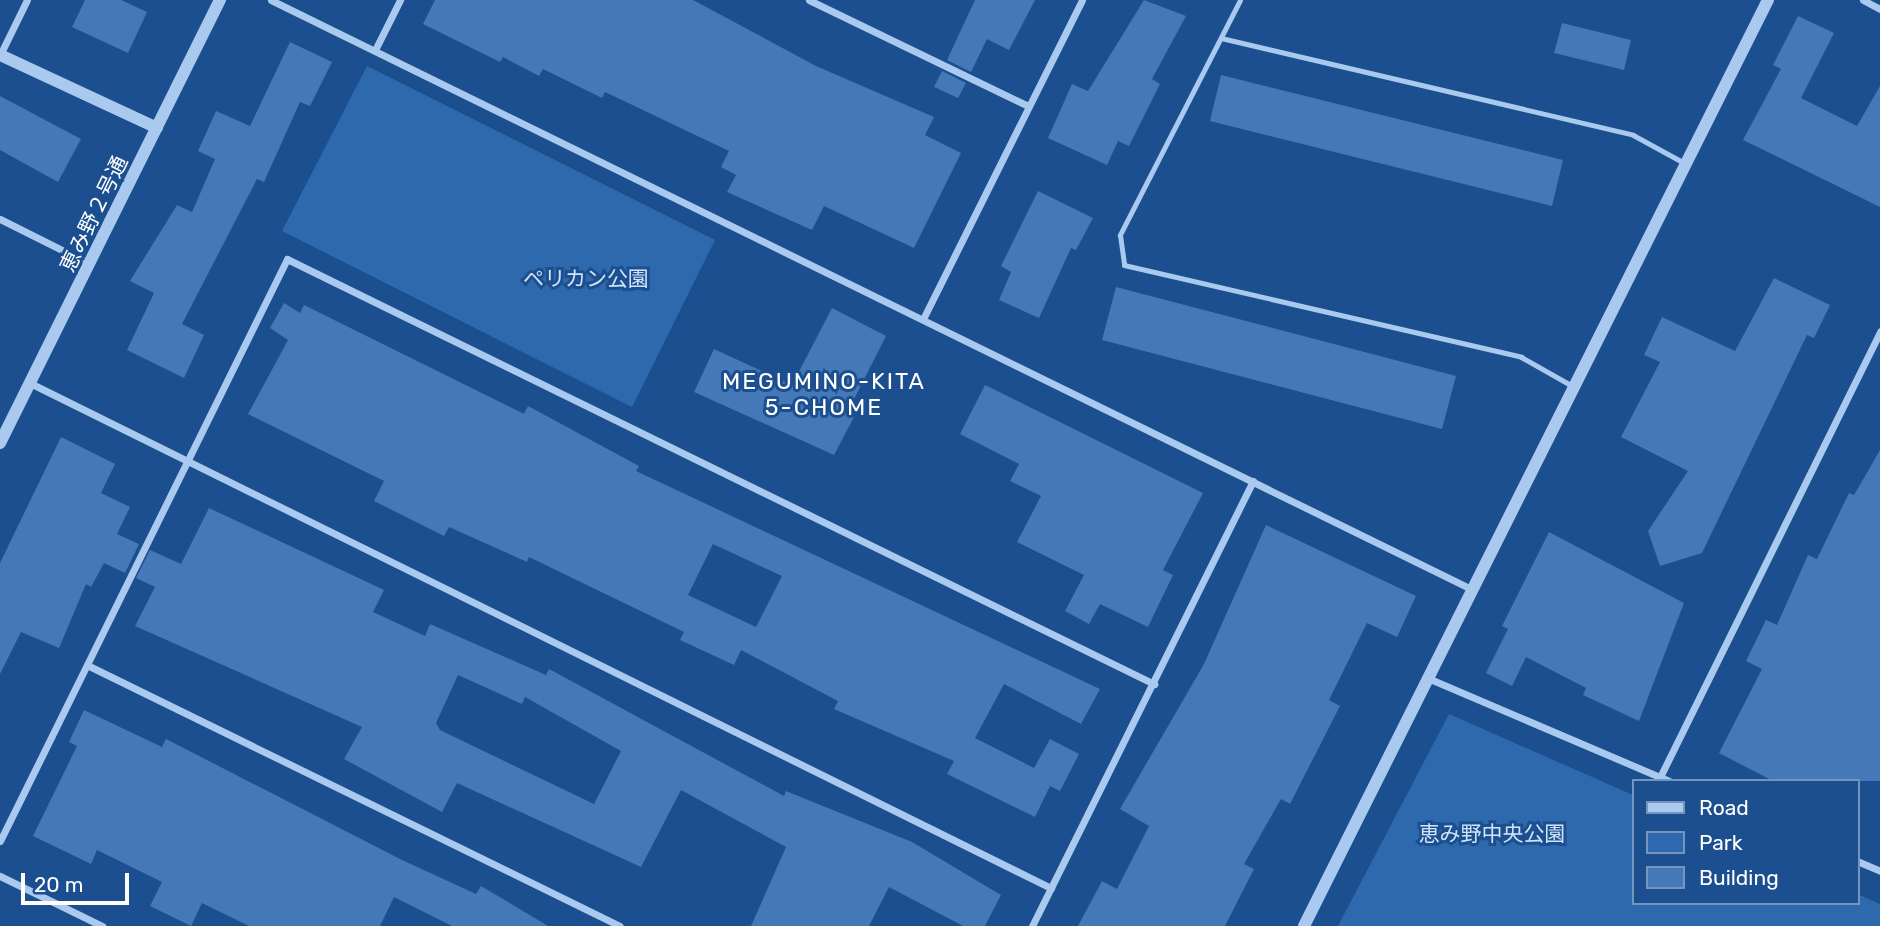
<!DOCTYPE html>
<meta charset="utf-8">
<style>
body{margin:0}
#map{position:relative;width:1880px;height:926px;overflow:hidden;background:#1b4f8f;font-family:Rubik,"Noto Sans JP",sans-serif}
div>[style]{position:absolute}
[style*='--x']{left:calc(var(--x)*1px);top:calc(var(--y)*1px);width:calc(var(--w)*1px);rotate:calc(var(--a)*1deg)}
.green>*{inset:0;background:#2e69ad}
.building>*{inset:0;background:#4478b7}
.service>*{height:5px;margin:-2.5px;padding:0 2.5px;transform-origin:2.5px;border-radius:2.5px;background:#a9c9ee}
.minor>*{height:7px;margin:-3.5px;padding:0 3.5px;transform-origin:3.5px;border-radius:3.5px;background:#a9c9ee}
.tertiary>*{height:12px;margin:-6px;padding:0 6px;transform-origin:6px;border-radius:6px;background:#a9c9ee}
span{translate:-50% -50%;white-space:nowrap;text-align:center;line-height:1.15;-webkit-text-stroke:6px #1b4f8f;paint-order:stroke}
.street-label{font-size:21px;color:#fff}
.park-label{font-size:21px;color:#cfe3fa}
.neighbourhood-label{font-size:23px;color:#fff;letter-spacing:2px}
.legend{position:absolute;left:1632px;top:779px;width:228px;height:126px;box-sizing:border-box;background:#1b4f8f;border:2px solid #7695bc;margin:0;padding:9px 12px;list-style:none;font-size:21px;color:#fff}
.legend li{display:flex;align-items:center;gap:14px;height:35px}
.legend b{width:35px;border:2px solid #7695bc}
.scale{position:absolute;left:21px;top:873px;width:108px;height:32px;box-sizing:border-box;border:4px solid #fff;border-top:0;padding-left:9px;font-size:21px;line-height:24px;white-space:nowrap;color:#fff;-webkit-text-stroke:5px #1b4f8f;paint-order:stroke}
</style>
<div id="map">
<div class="green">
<i style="clip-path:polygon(367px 66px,715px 240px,632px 407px,282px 231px)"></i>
<i style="clip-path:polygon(1449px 714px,1633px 795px,1633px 903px,1857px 903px,1857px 894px,1880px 904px,1880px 926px,1338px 926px)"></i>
</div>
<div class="building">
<i style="clip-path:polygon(85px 0,121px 0,147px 12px,128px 53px,72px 27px)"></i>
<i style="clip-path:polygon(435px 0,693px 0,816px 66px,934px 117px,925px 135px,961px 153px,914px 248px,824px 206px,812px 230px,727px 192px,736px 175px,721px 167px,729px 151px,605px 92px,602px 98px,543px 69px,539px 76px,503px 57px,500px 62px,423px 24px)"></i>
<i style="clip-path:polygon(975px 0,1035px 0,1009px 50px,987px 39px,971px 72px,947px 60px)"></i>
<i style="clip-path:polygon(1144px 0,1186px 16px,1152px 79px,1160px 84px,1129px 146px,1118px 141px,1107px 165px,1048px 138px,1072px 84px,1088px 91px)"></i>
<i style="clip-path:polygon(1798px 16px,1834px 33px,1801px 98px,1857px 126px,1880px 86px,1880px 207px,1743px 140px,1781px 69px,1773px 65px)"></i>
<i style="clip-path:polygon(1562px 23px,1631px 40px,1624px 70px,1554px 53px)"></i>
<i style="clip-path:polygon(290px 42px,332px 62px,310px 106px,300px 102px,264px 182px,257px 179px,182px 324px,204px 335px,184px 378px,127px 350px,154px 293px,130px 281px,177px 205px,192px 212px,215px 159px,198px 151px,216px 111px,250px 126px)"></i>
<i style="clip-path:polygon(942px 71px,966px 83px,958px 98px,934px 87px)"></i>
<i style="clip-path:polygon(1221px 75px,1563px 160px,1552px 206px,1210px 121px)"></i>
<i style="clip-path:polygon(0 96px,81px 139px,58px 182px,0 150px)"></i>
<i style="clip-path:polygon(1038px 191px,1093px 218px,1076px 250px,1071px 248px,1039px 318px,999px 300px,1011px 272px,1001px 266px)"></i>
<i style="clip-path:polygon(1774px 278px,1830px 305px,1814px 338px,1807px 335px,1702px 553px,1660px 566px,1648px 531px,1688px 471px,1621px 437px,1660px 362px,1644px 355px,1662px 317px,1735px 351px)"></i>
<i style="clip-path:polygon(1116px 287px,1456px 376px,1442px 429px,1102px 340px)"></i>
<i style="clip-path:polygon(evenodd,284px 303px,300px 313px,304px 305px,524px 414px,528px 406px,639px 466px,636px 471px,1100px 689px,1081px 724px,1004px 684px,975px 738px,1034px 768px,1050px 739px,1079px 754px,1060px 791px,1050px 786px,1035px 817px,947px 774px,954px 761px,834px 709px,838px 701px,741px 650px,734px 665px,680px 640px,684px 632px,529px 557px,527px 562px,449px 527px,444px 536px,374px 501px,384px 481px,248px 414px,288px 340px,270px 328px,284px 303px,713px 544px,782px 576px,756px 627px,688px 595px,713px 544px)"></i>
<i style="clip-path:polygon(832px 308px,886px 336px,847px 413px,854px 417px,834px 455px,694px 392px,714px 349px,792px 385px)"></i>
<i style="clip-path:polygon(985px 385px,1203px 493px,1163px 570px,1173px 575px,1148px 627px,1100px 604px,1089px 624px,1065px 611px,1084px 575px,1017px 542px,1041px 496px,1010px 481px,1019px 464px,960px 434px)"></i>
<i style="clip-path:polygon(61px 437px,115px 464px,101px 493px,130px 507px,117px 534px,139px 544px,125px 573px,104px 563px,91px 587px,86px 584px,59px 648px,21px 632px,0 674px,0 563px)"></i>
<i style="clip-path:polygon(1880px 450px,1880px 781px,1773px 781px,1719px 753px,1762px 669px,1746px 661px,1766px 620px,1777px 625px,1808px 555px,1817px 559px,1849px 493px,1854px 495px)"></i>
<i style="clip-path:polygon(evenodd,209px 508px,384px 590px,373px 612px,425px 636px,430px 624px,546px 675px,549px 669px,784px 796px,786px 791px,912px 842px,1001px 895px,985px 926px,963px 926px,889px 887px,869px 926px,751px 926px,786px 847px,681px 790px,641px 867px,457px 783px,442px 812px,344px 759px,362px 727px,135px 626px,155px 587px,136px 578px,150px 550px,181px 564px,209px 508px,458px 675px,522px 704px,525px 697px,621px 751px,594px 804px,440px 730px,436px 723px,458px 675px)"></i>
<i style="clip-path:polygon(1266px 525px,1416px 596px,1397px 637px,1367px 623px,1329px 700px,1340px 706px,1290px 804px,1281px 799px,1244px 864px,1254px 869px,1225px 926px,1078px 926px,1102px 881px,1117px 889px,1149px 826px,1120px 809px,1204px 664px)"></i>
<i style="clip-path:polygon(1549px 532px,1684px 603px,1639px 721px,1583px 695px,1586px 688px,1526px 657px,1512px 686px,1486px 673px,1508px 629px,1502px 626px)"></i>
<i style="clip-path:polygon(84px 710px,162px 747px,166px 739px,402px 860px,476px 894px,481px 886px,548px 926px,452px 926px,394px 897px,380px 926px,249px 926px,202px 903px,191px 926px,150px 906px,162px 882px,97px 850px,91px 864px,33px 836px,77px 746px,69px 742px)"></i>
</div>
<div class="service">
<i style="--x:1240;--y:0;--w:264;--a:117.1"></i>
<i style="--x:1120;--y:235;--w:30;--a:82"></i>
<i style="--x:1124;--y:265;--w:408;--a:13"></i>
<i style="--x:1521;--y:357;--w:61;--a:29.5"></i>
<i style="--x:1221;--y:38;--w:423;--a:13.2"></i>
<i style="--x:1633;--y:135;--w:60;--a:28.7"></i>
</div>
<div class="minor">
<i style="--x:271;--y:0;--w:1339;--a:26.14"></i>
<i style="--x:809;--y:0;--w:243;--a:25.8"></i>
<i style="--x:1863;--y:0;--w:19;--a:28"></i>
<i style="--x:375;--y:50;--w:56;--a:-63.4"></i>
<i style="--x:0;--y:55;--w:61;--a:-63.9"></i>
<i style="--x:0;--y:219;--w:101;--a:26.6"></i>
<i style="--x:923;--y:319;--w:356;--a:-63.5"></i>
<i style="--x:32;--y:384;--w:1137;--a:26.32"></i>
<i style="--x:87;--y:665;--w:593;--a:26.09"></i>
<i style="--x:1430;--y:679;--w:260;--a:23.1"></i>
<i style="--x:1660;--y:777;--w:497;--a:-63.7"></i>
<i style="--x:0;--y:841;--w:649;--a:-63.75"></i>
<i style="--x:287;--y:259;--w:966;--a:26.11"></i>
<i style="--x:1857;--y:861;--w:25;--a:23"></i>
<i style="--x:0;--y:876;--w:114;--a:26.1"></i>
<i style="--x:1032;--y:926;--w:497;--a:-63.6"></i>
</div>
<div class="tertiary">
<i style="--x:0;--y:55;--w:173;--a:24.9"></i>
<i style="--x:0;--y:443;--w:495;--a:-63.6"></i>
<i style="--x:1304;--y:926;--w:1036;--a:-63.39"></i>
</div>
<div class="street-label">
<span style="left:94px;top:214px;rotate:-64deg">恵み野２号通</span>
</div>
<div class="park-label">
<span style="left:586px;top:279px">ペリカン公園</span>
<span style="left:1492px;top:834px">恵み野中央公園</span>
</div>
<div class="neighbourhood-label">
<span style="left:824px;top:394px">MEGUMINO-KITA<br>5-CHOME</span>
</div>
<ul class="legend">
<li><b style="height:9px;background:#a9c9ee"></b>Road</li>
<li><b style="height:19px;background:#2e69ad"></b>Park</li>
<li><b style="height:19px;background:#4478b7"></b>Building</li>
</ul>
<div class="scale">20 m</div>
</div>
